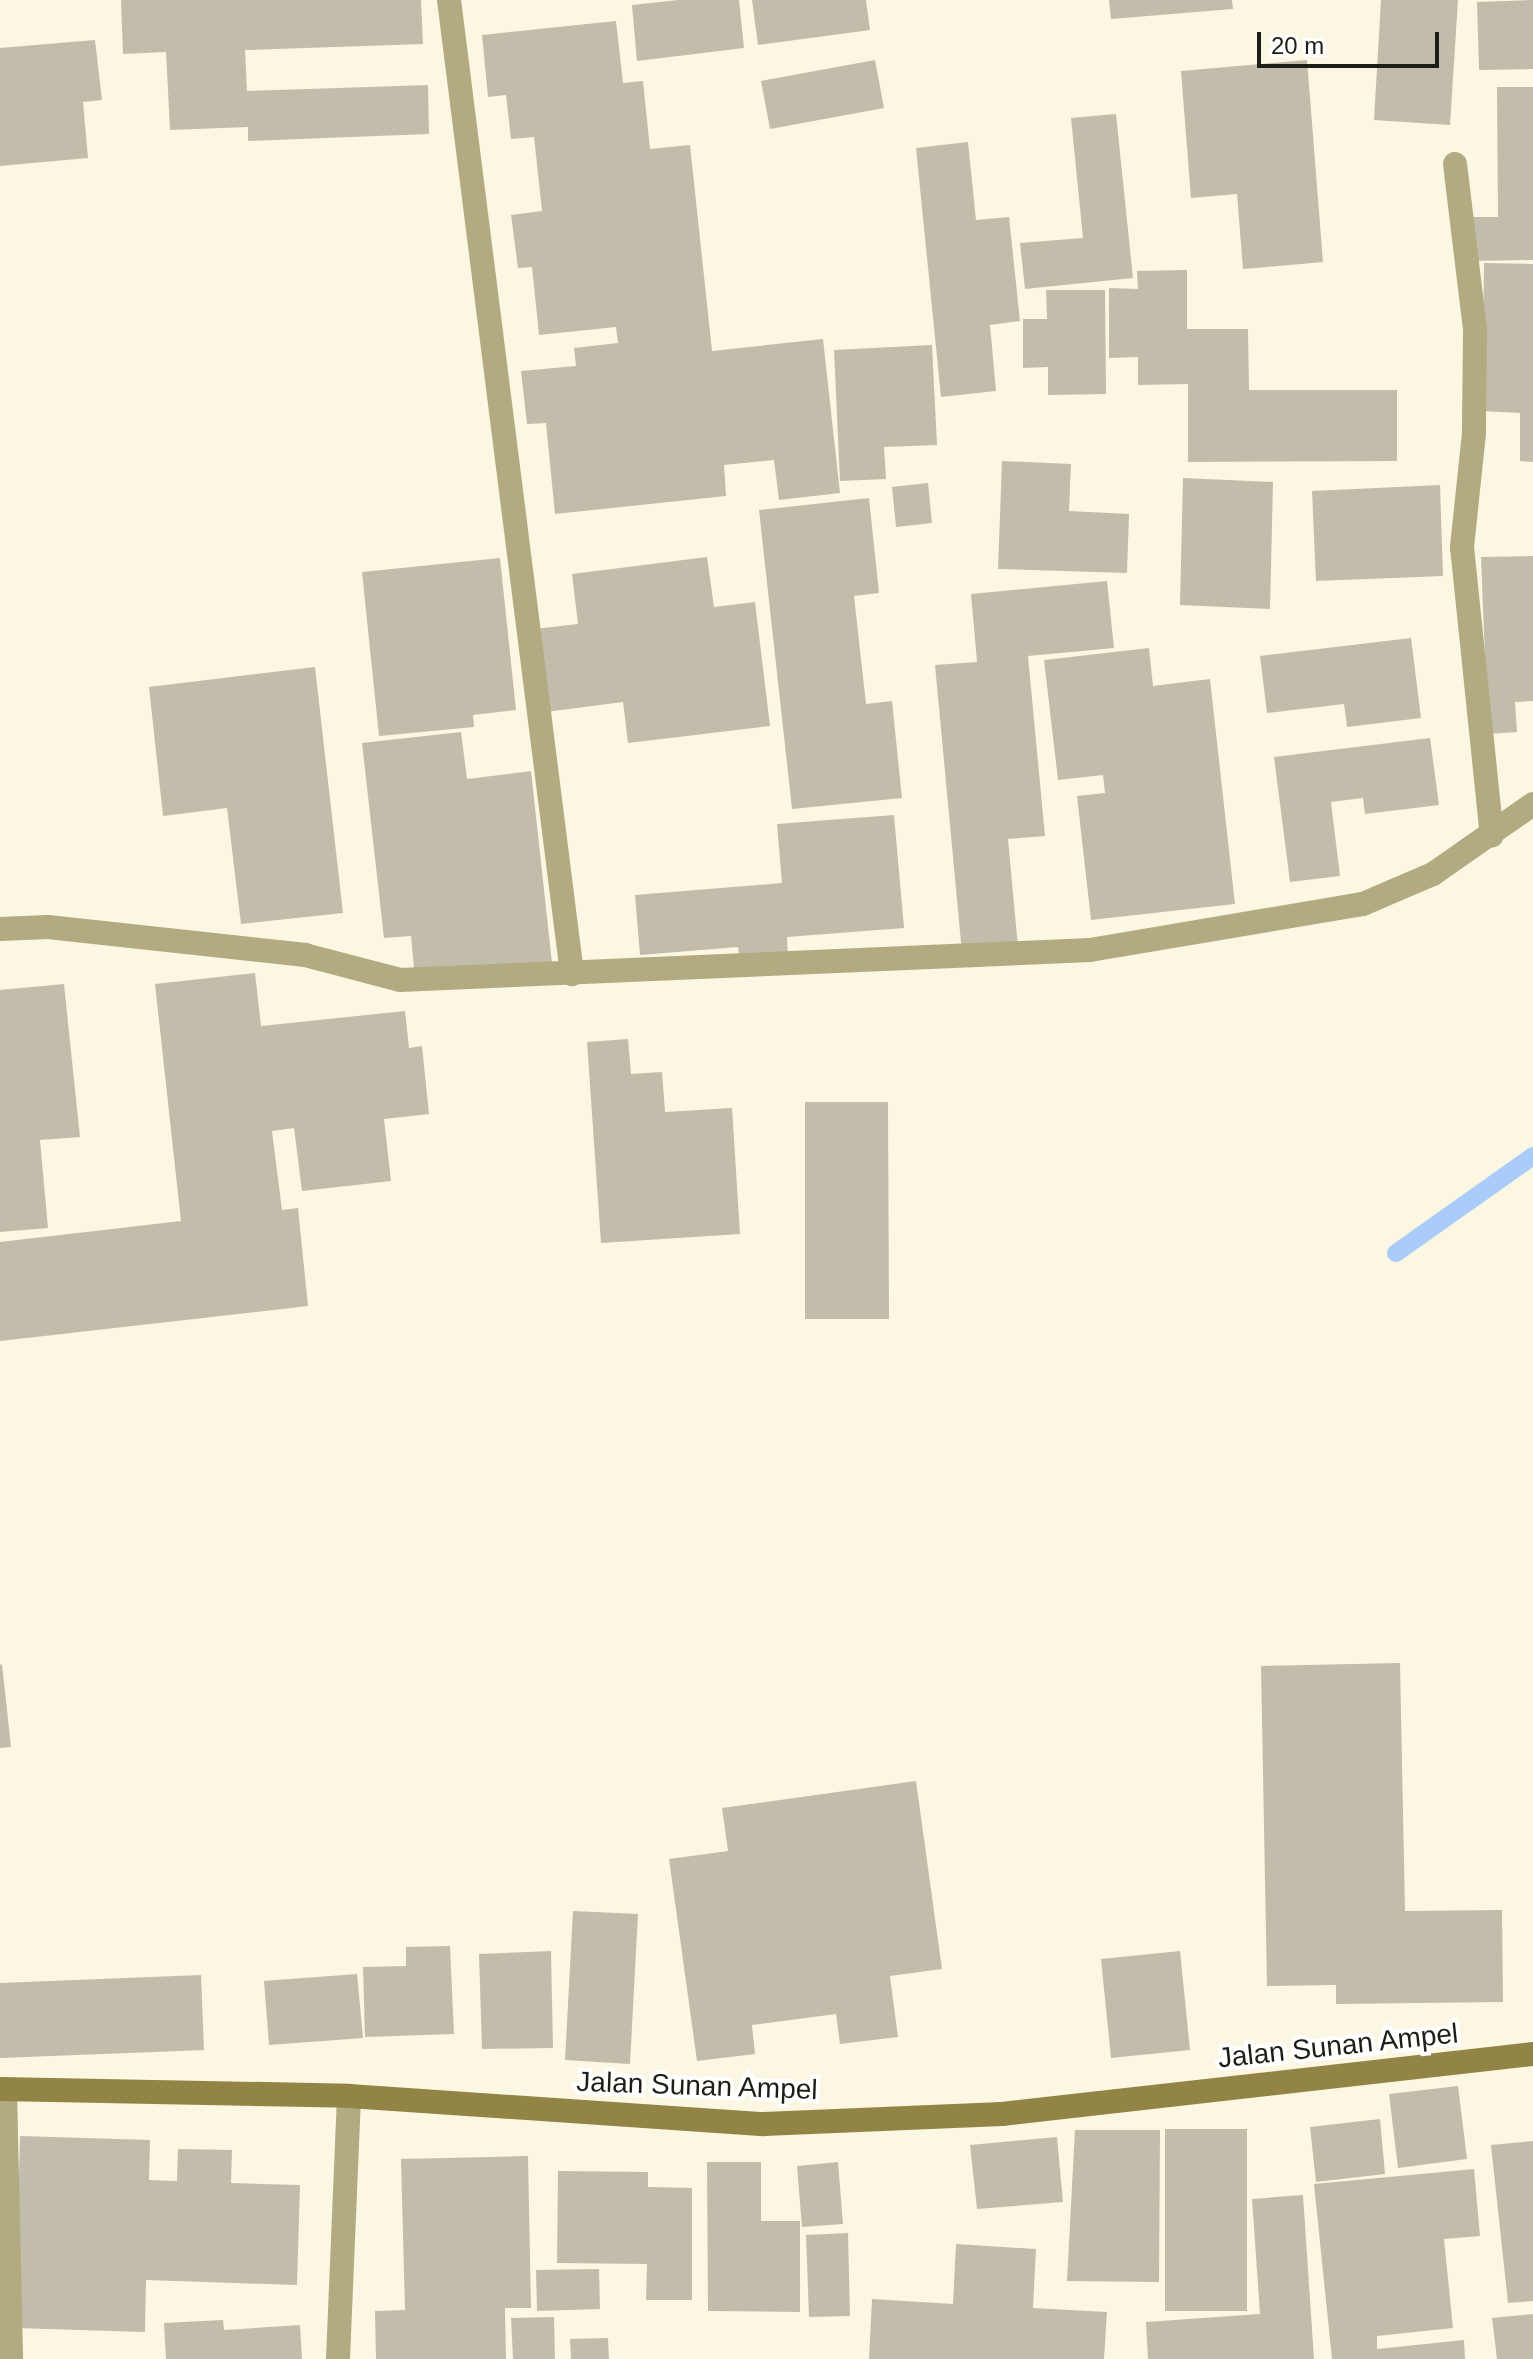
<!DOCTYPE html>
<style>
body{margin:0}
#map{position:relative;width:1533px;height:2359px;overflow:hidden;background:#fbf7e3;font-family:Helvetica,sans-serif}
div>[style]{position:absolute}
[style*='--x']{left:calc(var(--x)*1px);top:calc(var(--y)*1px);width:calc(var(--w)*1px);rotate:calc(var(--a)*1deg)}
.stream>*{height:18px;margin:-9px;padding:0 9px;transform-origin:9px;border-radius:9px;background:#a9ccfa}
.building>*{inset:0;background:#c1bdaa}
.street>*{height:24px;margin:-12px;padding:0 12px;transform-origin:12px;border-radius:12px;background:#b2aa81}
.secondary>*{height:24px;margin:-12px;padding:0 12px;transform-origin:12px;border-radius:12px;background:#918445}
span{translate:-50% -50%;white-space:nowrap;text-align:center;line-height:1.15;-webkit-text-stroke:8px #fff;paint-order:stroke}
.street-label{font-size:28px;color:#1e1d16}
.scale{position:absolute;left:1257px;top:32px;width:182px;height:36px;box-sizing:border-box;border:4px solid #1e1d16;border-top:0;padding-left:10px;font-size:24px;line-height:28px;white-space:nowrap;color:#1e1d16;-webkit-text-stroke:6px #fff;paint-order:stroke}
</style>
<div id="map">
<div class="stream">
<i style="--x:1396;--y:1253;--w:168;--a:-35.3"></i>
</div>
<div class="building">
<i style="clip-path:polygon(121px 0,421px 0,423px 44px,245px 50px,247px 91px,428px 85px,429px 134px,248px 141px,248px 127px,170px 130px,166px 52px,123px 54px)"></i>
<i style="clip-path:polygon(678px 0,739px 0,744px 48px,637px 61px,632px 5px)"></i>
<i style="clip-path:polygon(752px 0,866px 0,870px 30px,758px 45px)"></i>
<i style="clip-path:polygon(1109px 0,1232px 0,1233px 9px,1111px 19px)"></i>
<i style="clip-path:polygon(1381px 0,1458px 0,1450px 125px,1374px 120px)"></i>
<i style="clip-path:polygon(1533px 0,1533px 69px,1479px 70px,1477px 2px)"></i>
<i style="clip-path:polygon(616px 21px,623px 83px,643px 81px,650px 149px,690px 145px,712px 351px,823px 339px,840px 493px,779px 500px,774px 460px,724px 465px,726px 496px,555px 514px,546px 423px,527px 424px,521px 371px,576px 366px,574px 348px,618px 343px,616px 327px,539px 335px,532px 267px,518px 268px,511px 215px,542px 211px,534px 137px,511px 139px,506px 95px,488px 97px,482px 35px)"></i>
<i style="clip-path:polygon(95px 40px,102px 100px,83px 102px,88px 158px,0 166px,0 48px)"></i>
<i style="clip-path:polygon(875px 60px,884px 108px,770px 129px,761px 81px)"></i>
<i style="clip-path:polygon(1307px 60px,1323px 262px,1243px 269px,1237px 194px,1191px 198px,1181px 71px)"></i>
<i style="clip-path:polygon(1497px 87px,1533px 87px,1533px 260px,1471px 261px,1470px 217px,1498px 217px)"></i>
<i style="clip-path:polygon(1116px 114px,1133px 278px,1025px 289px,1020px 243px,1083px 238px,1071px 118px)"></i>
<i style="clip-path:polygon(968px 142px,976px 220px,1009px 217px,1020px 321px,990px 325px,996px 391px,941px 397px,916px 148px)"></i>
<i style="clip-path:polygon(1484px 263px,1533px 264px,1533px 462px,1520px 461px,1520px 413px,1482px 411px)"></i>
<i style="clip-path:polygon(1187px 270px,1187px 329px,1248px 329px,1249px 390px,1397px 390px,1397px 461px,1188px 462px,1188px 384px,1138px 385px,1138px 357px,1109px 358px,1109px 288px,1138px 289px,1137px 271px)"></i>
<i style="clip-path:polygon(1046px 290px,1105px 290px,1106px 394px,1048px 395px,1048px 367px,1023px 368px,1023px 319px,1047px 319px)"></i>
<i style="clip-path:polygon(932px 345px,937px 445px,884px 447px,886px 479px,840px 481px,834px 350px)"></i>
<i style="clip-path:polygon(1002px 461px,1071px 464px,1069px 511px,1129px 514px,1127px 573px,998px 569px)"></i>
<i style="clip-path:polygon(1183px 478px,1273px 482px,1270px 609px,1180px 605px)"></i>
<i style="clip-path:polygon(928px 483px,932px 523px,896px 527px,892px 487px)"></i>
<i style="clip-path:polygon(1440px 485px,1443px 576px,1316px 581px,1312px 491px)"></i>
<i style="clip-path:polygon(869px 498px,879px 593px,854px 596px,866px 704px,892px 701px,902px 798px,792px 809px,759px 510px)"></i>
<i style="clip-path:polygon(1533px 556px,1533px 701px,1515px 702px,1517px 732px,1488px 734px,1481px 557px)"></i>
<i style="clip-path:polygon(707px 557px,714px 607px,755px 602px,770px 726px,628px 743px,623px 702px,546px 712px,535px 629px,578px 624px,572px 574px)"></i>
<i style="clip-path:polygon(500px 558px,516px 710px,473px 715px,474px 727px,379px 736px,362px 572px)"></i>
<i style="clip-path:polygon(1107px 581px,1114px 648px,1028px 656px,1045px 836px,1008px 839px,1018px 947px,962px 953px,935px 665px,977px 662px,971px 594px)"></i>
<i style="clip-path:polygon(1411px 638px,1421px 718px,1347px 727px,1344px 704px,1267px 713px,1260px 656px)"></i>
<i style="clip-path:polygon(1149px 648px,1153px 686px,1210px 679px,1235px 904px,1091px 920px,1077px 796px,1105px 793px,1103px 775px,1058px 780px,1044px 660px)"></i>
<i style="clip-path:polygon(315px 667px,343px 913px,241px 924px,227px 808px,163px 816px,149px 687px)"></i>
<i style="clip-path:polygon(461px 732px,467px 779px,531px 771px,552px 963px,415px 979px,411px 936px,384px 938px,362px 743px)"></i>
<i style="clip-path:polygon(1430px 738px,1439px 805px,1365px 814px,1363px 798px,1331px 802px,1340px 876px,1290px 882px,1274px 757px)"></i>
<i style="clip-path:polygon(894px 815px,904px 928px,787px 937px,788px 958px,740px 962px,738px 947px,640px 955px,635px 895px,782px 883px,777px 824px)"></i>
<i style="clip-path:polygon(255px 973px,261px 1026px,405px 1011px,409px 1048px,422px 1046px,429px 1114px,384px 1119px,391px 1181px,302px 1191px,294px 1128px,272px 1131px,282px 1210px,298px 1208px,308px 1306px,0 1341px,0 1242px,181px 1221px,155px 984px)"></i>
<i style="clip-path:polygon(64px 984px,80px 1137px,40px 1140px,48px 1228px,0 1232px,0 990px)"></i>
<i style="clip-path:polygon(628px 1039px,631px 1074px,662px 1072px,665px 1112px,732px 1108px,740px 1234px,601px 1243px,587px 1042px)"></i>
<i style="clip-path:polygon(805px 1102px,888px 1102px,889px 1319px,805px 1319px)"></i>
<i style="clip-path:polygon(1400px 1663px,1405px 1911px,1502px 1910px,1503px 2002px,1336px 2004px,1336px 1985px,1267px 1986px,1261px 1666px)"></i>
<i style="clip-path:polygon(2px 1664px,11px 1747px,0 1748px,0 1665px)"></i>
<i style="clip-path:polygon(916px 1781px,942px 1969px,890px 1976px,898px 2037px,840px 2044px,836px 2014px,752px 2025px,755px 2054px,697px 2061px,669px 1859px,728px 1851px,722px 1808px)"></i>
<i style="clip-path:polygon(573px 1911px,638px 1914px,630px 2064px,565px 2060px)"></i>
<i style="clip-path:polygon(450px 1946px,454px 2034px,365px 2037px,363px 1967px,406px 1966px,406px 1947px)"></i>
<i style="clip-path:polygon(551px 1951px,553px 2048px,482px 2049px,479px 1954px)"></i>
<i style="clip-path:polygon(1180px 1951px,1190px 2050px,1111px 2058px,1101px 1959px)"></i>
<i style="clip-path:polygon(357px 1974px,363px 2038px,269px 2045px,264px 1981px)"></i>
<i style="clip-path:polygon(201px 1975px,204px 2050px,0 2058px,0 1983px)"></i>
<i style="clip-path:polygon(1458px 2086px,1467px 2159px,1398px 2168px,1389px 2094px)"></i>
<i style="clip-path:polygon(1380px 2119px,1385px 2174px,1316px 2182px,1310px 2127px)"></i>
<i style="clip-path:polygon(1165px 2129px,1247px 2129px,1247px 2311px,1165px 2311px)"></i>
<i style="clip-path:polygon(1075px 2130px,1160px 2130px,1159px 2282px,1067px 2281px)"></i>
<i style="clip-path:polygon(20px 2136px,150px 2140px,149px 2180px,177px 2181px,178px 2149px,232px 2150px,231px 2183px,300px 2185px,297px 2285px,146px 2280px,145px 2332px,15px 2328px)"></i>
<i style="clip-path:polygon(1057px 2137px,1063px 2202px,977px 2209px,970px 2145px)"></i>
<i style="clip-path:polygon(1533px 2141px,1533px 2301px,1508px 2303px,1491px 2145px)"></i>
<i style="clip-path:polygon(528px 2156px,531px 2308px,505px 2308px,506px 2359px,376px 2359px,375px 2311px,405px 2310px,401px 2159px)"></i>
<i style="clip-path:polygon(707px 2162px,761px 2162px,761px 2221px,800px 2221px,800px 2312px,708px 2311px)"></i>
<i style="clip-path:polygon(838px 2162px,843px 2224px,802px 2227px,797px 2166px)"></i>
<i style="clip-path:polygon(1474px 2169px,1480px 2236px,1444px 2239px,1453px 2328px,1377px 2336px,1377px 2349px,1464px 2340px,1465px 2359px,1332px 2359px,1314px 2184px)"></i>
<i style="clip-path:polygon(558px 2171px,648px 2172px,648px 2187px,692px 2188px,692px 2300px,646px 2300px,647px 2264px,557px 2263px)"></i>
<i style="clip-path:polygon(1303px 2195px,1314px 2359px,1148px 2359px,1146px 2322px,1260px 2314px,1252px 2199px)"></i>
<i style="clip-path:polygon(848px 2233px,850px 2316px,809px 2317px,806px 2235px)"></i>
<i style="clip-path:polygon(956px 2244px,1036px 2249px,1033px 2308px,1107px 2312px,1104px 2359px,869px 2359px,872px 2299px,953px 2304px)"></i>
<i style="clip-path:polygon(599px 2269px,600px 2309px,537px 2311px,536px 2270px)"></i>
<i style="clip-path:polygon(1533px 2314px,1533px 2359px,1497px 2359px,1492px 2318px)"></i>
<i style="clip-path:polygon(554px 2317px,555px 2359px,513px 2359px,511px 2318px)"></i>
<i style="clip-path:polygon(223px 2320px,224px 2330px,300px 2325px,302px 2359px,166px 2359px,164px 2323px)"></i>
<i style="clip-path:polygon(608px 2338px,609px 2359px,571px 2359px,570px 2339px)"></i>
</div>
<div class="street">
<i style="--x:449;--y:0;--w:982;--a:82.8"></i>
<i style="--x:1455;--y:164;--w:167;--a:83.1"></i>
<i style="--x:1475;--y:330;--w:103;--a:90.6"></i>
<i style="--x:1474;--y:433;--w:115;--a:96"></i>
<i style="--x:1462;--y:547;--w:290;--a:84.1"></i>
<i style="--x:0;--y:929;--w:48;--a:-2.4"></i>
<i style="--x:48;--y:927;--w:259;--a:6.2"></i>
<i style="--x:305;--y:955;--w:98;--a:14.7"></i>
<i style="--x:400;--y:980;--w:691;--a:-2.49"></i>
<i style="--x:1090;--y:950;--w:277;--a:-9.6"></i>
<i style="--x:1363;--y:904;--w:76;--a:-23.2"></i>
<i style="--x:1433;--y:874;--w:122;--a:-35"></i>
<i style="--x:5;--y:2090;--w:269;--a:88.7"></i>
<i style="--x:338;--y:2359;--w:263;--a:-87.6"></i>
</div>
<div class="secondary">
<i style="--x:0;--y:2089;--w:349;--a:1.1"></i>
<i style="--x:349;--y:2096;--w:416;--a:3.9"></i>
<i style="--x:764;--y:2124;--w:238;--a:-2.4"></i>
<i style="--x:1002;--y:2114;--w:534;--a:-6.45"></i>
</div>
<div class="street-label">
<span style="left:1338px;top:2046px;rotate:-6deg">Jalan Sunan Ampel</span>
<span style="left:697px;top:2086px;rotate:2deg">Jalan Sunan Ampel</span>
</div>
<div class="scale">20 m</div>
</div>
